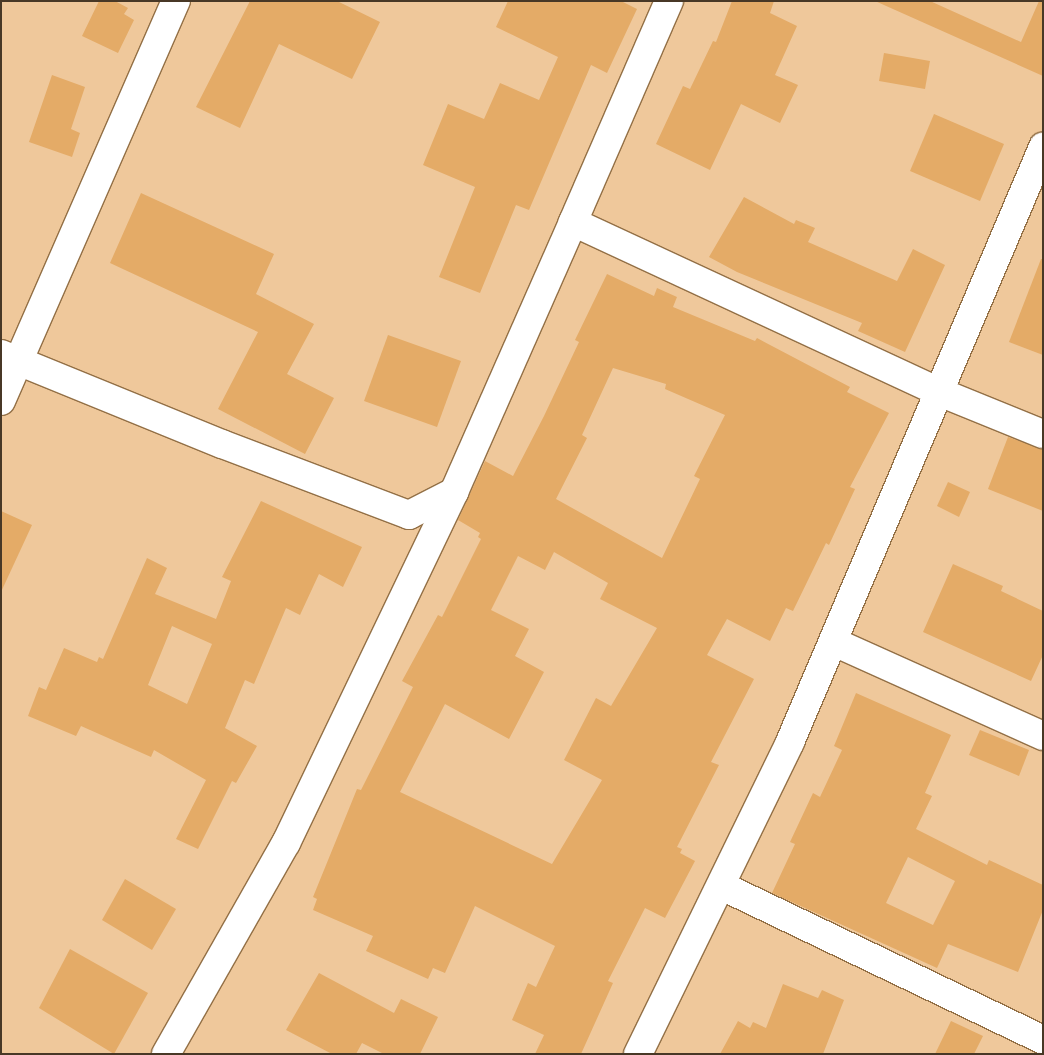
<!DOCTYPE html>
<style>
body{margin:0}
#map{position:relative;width:1044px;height:1055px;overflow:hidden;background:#efc89b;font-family:Montserrat,sans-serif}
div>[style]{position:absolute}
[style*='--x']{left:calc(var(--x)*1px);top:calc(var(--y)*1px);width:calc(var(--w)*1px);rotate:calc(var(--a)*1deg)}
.building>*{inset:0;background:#e4ab67}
.roads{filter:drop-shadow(1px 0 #937046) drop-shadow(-1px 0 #937046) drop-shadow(0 1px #937046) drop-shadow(0 -1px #937046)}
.minor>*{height:28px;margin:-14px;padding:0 14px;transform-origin:14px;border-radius:14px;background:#fff}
span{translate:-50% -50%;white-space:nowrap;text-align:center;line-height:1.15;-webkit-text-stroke:5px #fcd5a8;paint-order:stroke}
.frame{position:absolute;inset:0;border:2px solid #483826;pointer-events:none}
</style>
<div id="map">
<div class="building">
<i style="clip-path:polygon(99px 1px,115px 1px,128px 8px,124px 14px,134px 20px,118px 53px,82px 36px)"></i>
<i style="clip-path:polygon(250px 1px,337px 1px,380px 22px,352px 79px,279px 44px,240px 128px,196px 107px)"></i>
<i style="clip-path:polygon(508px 1px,621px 1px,637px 9px,607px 73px,591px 65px,529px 210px,516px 205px,480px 293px,439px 277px,475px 187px,423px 165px,448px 104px,484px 119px,500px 83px,539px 100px,558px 57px,496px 27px)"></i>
<i style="clip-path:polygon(732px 1px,774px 1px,770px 13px,797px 26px,775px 75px,798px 85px,780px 123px,741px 104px,710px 170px,656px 144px,683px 86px,690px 89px,713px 41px,716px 42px)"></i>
<i style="clip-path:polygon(875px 1px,930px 1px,1021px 42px,1039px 1px,1043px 1px,1043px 76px)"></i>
<i style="clip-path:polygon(884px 53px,930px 61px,925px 89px,879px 81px)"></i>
<i style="clip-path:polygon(52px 75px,85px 87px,71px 129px,80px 133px,72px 157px,29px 142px)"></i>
<i style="clip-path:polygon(934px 114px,1004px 144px,980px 201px,910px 171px)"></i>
<i style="clip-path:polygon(141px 193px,274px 254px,256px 294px,314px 324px,287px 374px,334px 398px,305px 454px,218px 409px,258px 332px,110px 263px)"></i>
<i style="clip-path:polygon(744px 197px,794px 224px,796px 220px,815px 228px,808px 242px,897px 281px,913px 249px,945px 265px,905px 352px,858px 331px,862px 323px,737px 272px,709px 257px)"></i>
<i style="clip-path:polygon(1041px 259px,1043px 259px,1043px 355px,1009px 342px)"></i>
<i style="clip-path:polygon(evenodd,607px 274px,654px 296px,657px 288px,677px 297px,673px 307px,755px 341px,757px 338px,850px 387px,847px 392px,889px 413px,850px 487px,855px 489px,829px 545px,826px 543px,793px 611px,786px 608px,770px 641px,727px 619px,707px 655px,754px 679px,711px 762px,719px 765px,677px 847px,682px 849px,680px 853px,695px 861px,665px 918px,645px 908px,608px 981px,613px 983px,581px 1054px,535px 1054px,544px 1035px,512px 1020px,528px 983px,536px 987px,555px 946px,475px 906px,445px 973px,433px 968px,428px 979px,366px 951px,373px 936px,313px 910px,317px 899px,313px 897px,357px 789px,361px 790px,413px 687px,402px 681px,438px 615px,442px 617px,481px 539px,478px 537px,480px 533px,458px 520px,485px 461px,513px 476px,544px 416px,579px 342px,575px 340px,607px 274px,613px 368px,666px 384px,665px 389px,725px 415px,694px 476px,700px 479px,662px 558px,556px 499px,587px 438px,582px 435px,613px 368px,607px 274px,554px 552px,608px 583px,600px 599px,657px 628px,611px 706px,596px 698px,564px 760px,602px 780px,552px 864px,400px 792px,445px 704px,509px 739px,544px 672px,515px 656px,529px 629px,491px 610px,518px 556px,545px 570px,554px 552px)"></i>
<i style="clip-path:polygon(388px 335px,461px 361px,437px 427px,364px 401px)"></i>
<i style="clip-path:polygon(1008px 437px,1043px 449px,1043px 511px,988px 489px)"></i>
<i style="clip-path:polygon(948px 482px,970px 492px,959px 517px,937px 506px)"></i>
<i style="clip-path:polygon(evenodd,261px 501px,362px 547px,343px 587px,319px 574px,300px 615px,286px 608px,254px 684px,245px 680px,225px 728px,257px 746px,236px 783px,232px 781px,198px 849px,176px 839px,206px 780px,154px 750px,151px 757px,81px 726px,76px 736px,28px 716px,39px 687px,46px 690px,64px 648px,97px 662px,99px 657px,103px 659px,147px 558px,167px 568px,155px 594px,216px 619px,231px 581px,222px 577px,261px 501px,172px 626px,212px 644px,187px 704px,148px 685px,172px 626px)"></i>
<i style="clip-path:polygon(1px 511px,32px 525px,1px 592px)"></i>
<i style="clip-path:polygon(953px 564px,1003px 586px,1001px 591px,1043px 611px,1043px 655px,1031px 681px,923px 632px)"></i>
<i style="clip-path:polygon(evenodd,856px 693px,951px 735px,925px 793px,932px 796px,916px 829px,987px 865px,989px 860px,1043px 885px,1043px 910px,1018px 972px,948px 944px,937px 968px,772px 893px,795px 844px,790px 842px,813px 793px,820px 797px,842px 750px,834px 746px,856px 693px,908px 857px,955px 881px,933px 925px,886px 903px,908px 857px)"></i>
<i style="clip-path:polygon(980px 730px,1029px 750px,1019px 776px,969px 755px)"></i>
<i style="clip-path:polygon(125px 879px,176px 909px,152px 950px,102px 920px)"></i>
<i style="clip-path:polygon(70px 949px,148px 993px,114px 1054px,39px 1008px)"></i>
<i style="clip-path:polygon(319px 973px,394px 1013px,401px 999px,438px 1017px,420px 1054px,384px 1054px,362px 1043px,356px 1054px,332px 1054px,286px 1030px)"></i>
<i style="clip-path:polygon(783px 984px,818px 998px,822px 990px,844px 1000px,823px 1054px,720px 1054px,738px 1021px,750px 1028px,753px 1022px,766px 1028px)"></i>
<i style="clip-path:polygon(951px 1021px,983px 1036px,974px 1054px,935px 1054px)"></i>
</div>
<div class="roads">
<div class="minor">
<i style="--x:669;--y:1;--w:241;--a:113.5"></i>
<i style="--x:573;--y:222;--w:401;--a:24.9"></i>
<i style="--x:937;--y:391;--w:114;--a:22.1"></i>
<i style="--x:1;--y:354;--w:239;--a:22.2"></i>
<i style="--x:222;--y:444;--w:200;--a:20.8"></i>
<i style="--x:409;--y:515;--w:51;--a:-27.1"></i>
<i style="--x:1;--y:401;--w:437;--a:-66.4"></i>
<i style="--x:834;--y:642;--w:229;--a:24.2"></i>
<i style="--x:722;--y:886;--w:356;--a:25.6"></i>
<i style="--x:166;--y:1054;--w:243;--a:-60.4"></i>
<i style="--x:286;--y:843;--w:389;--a:-64.4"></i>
<i style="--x:454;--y:492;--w:295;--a:-66.2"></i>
<i style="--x:638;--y:1054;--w:347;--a:-64"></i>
<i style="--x:790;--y:742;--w:647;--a:-66.96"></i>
</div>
</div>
<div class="frame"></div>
</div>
